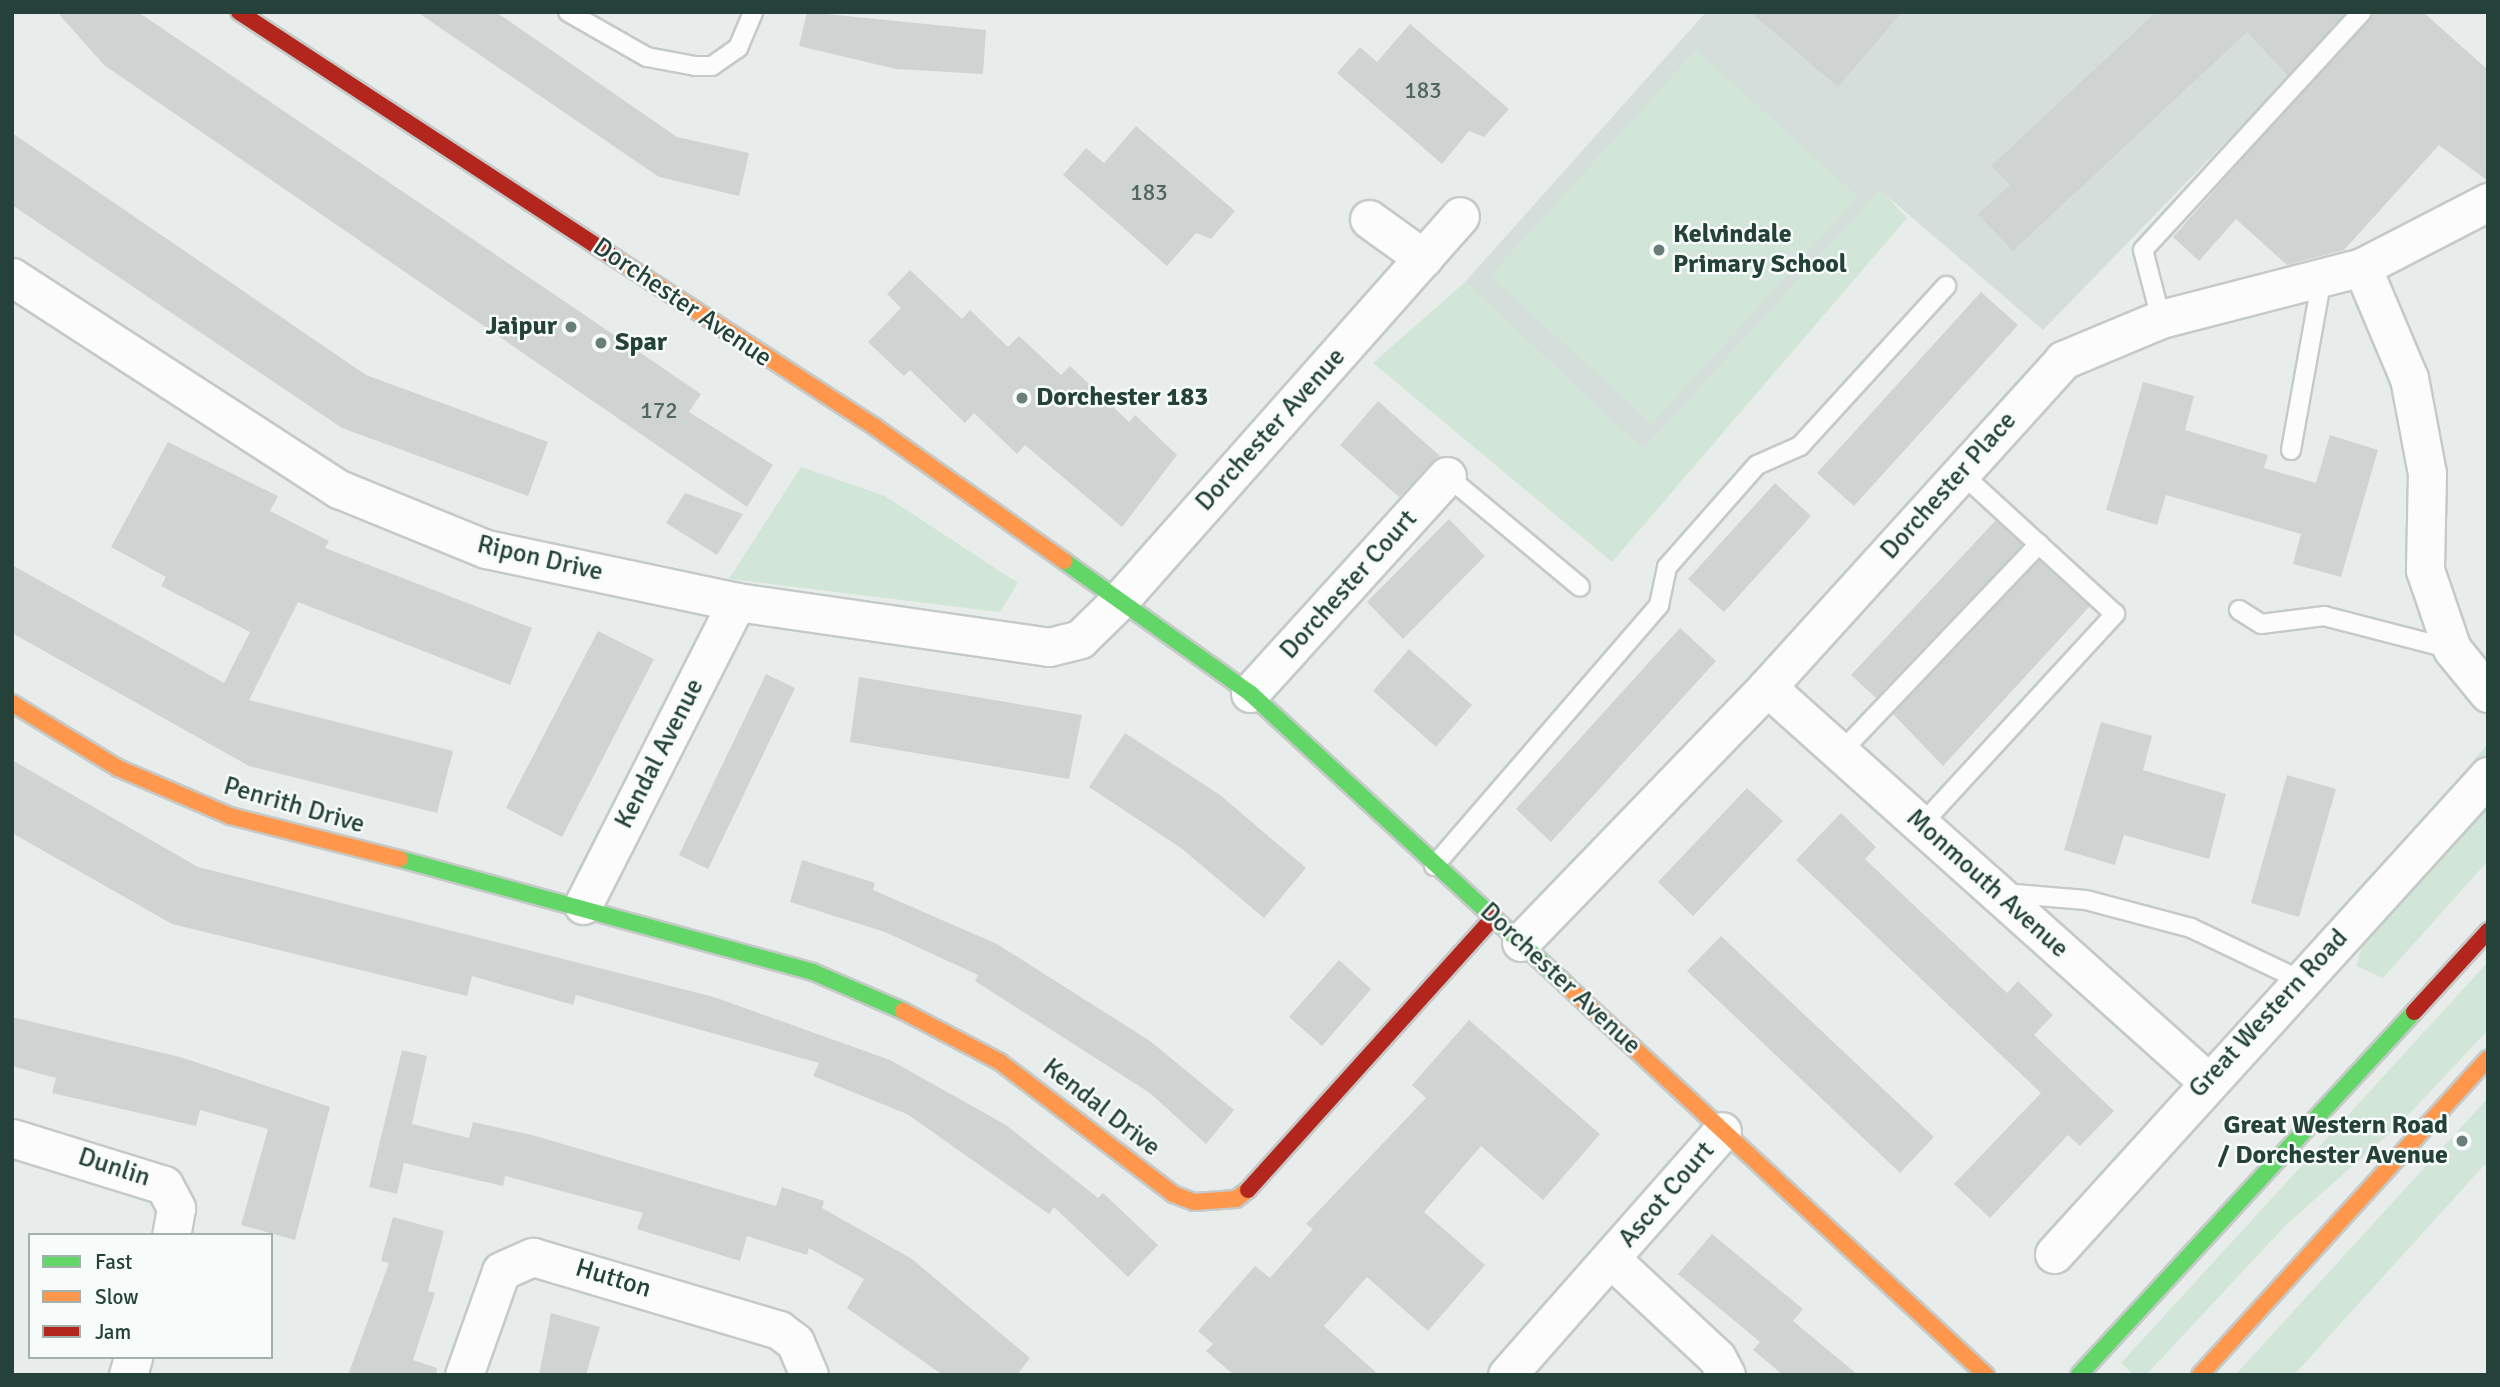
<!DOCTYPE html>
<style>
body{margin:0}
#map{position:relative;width:2500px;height:1387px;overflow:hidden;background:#e8edeb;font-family:Signika,sans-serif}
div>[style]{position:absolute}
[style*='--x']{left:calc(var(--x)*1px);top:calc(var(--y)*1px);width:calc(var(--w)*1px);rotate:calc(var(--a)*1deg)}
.built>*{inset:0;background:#d6dedb}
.green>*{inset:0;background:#d1e6d8}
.building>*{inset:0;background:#cfd4d2}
.roads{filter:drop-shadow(2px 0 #c5cac8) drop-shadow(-2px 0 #c5cac8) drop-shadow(0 2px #c5cac8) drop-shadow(0 -2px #c5cac8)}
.lane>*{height:18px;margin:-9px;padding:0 9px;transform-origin:9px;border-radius:9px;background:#fcfcfc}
.street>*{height:37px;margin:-18.5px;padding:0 18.5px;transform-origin:18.5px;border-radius:18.5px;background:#fcfcfc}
.fast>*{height:16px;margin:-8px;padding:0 8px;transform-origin:8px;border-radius:8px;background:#63d668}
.slow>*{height:16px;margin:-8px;padding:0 8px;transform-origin:8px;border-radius:8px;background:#ff974d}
.jam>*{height:16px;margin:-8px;padding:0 8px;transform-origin:8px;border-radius:8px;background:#b3261e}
.dots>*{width:19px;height:19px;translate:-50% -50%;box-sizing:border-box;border:4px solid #f7fbf9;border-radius:50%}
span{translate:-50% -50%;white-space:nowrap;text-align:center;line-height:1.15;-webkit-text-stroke:5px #f7fbf9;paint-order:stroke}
.number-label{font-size:23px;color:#506761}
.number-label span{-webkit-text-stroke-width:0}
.poi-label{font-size:26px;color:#24423a;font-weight:700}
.left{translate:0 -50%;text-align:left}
.right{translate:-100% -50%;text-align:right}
.street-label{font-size:26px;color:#24423a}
.frame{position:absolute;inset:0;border:14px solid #24423a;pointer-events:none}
.legend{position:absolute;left:28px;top:1233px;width:245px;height:126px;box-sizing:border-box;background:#f7fbf9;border:2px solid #a3b1ad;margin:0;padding:9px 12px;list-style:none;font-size:21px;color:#24423a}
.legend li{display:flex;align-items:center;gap:14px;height:35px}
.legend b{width:35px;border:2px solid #a3b1ad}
</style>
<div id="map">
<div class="built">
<i style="clip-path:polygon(1706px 12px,2352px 12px,2043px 330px,1880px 190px,1643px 450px,1465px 282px)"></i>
</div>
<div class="green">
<i style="clip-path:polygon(1696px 50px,1858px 197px,1652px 424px,1490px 276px)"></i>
<i style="clip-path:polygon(1880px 189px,1907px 218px,1612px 562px,1373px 363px,1465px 282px,1643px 450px)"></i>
<i style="clip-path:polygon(801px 467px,885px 496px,1018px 583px,1000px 612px,729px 579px)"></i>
<i style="clip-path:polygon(2488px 743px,2488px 861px,2383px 978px,2356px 966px,2387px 866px)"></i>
<i style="clip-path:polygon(2488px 962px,2488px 1030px,2400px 1124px,2287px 1224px,2146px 1375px,2134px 1375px,2121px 1363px)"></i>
<i style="clip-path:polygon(2488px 1098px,2488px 1161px,2294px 1375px,2235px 1375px)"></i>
</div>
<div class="building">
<i style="clip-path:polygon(57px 12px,138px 12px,701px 394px,689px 412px,773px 465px,747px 507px,104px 65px)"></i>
<i style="clip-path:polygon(417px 12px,496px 12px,677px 137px,749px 153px,739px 196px,659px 177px)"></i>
<i style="clip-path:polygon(807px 12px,986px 30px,983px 74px,896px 69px,799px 46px)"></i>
<i style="clip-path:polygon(1750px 12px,1902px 12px,1838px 87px)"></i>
<i style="clip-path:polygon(2156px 12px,2346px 12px,2288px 76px,2247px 32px,2013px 251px,1978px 214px,2010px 185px,1991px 166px)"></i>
<i style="clip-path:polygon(2373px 12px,2423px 12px,2488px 70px,2488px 181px,2439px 145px,2344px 250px,2287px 265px,2236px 219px,2199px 261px,2173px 237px)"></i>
<i style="clip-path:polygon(1410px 24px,1509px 109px,1484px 137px,1469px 131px,1442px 164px,1337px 73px,1360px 47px,1377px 62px)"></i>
<i style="clip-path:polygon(1136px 126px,1235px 211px,1211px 239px,1196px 233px,1167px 266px,1063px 175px,1086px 148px,1104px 163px)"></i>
<i style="clip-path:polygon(12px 133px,366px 375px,548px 442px,528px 496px,342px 428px,12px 205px)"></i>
<i style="clip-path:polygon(910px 270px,962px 319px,970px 310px,1008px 347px,1019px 336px,1061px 375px,1070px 366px,1129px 422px,1135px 415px,1177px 455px,1122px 527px,1025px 445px,1017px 454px,974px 413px,965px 423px,910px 370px,904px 376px,868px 342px,901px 308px,887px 294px)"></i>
<i style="clip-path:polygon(1981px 292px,2018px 325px,1854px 506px,1817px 473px)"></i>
<i style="clip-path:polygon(2143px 382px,2194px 396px,2185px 430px,2268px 455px,2264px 468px,2316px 483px,2330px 435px,2378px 450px,2341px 577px,2293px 564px,2301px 534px,2166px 495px,2157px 525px,2106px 510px)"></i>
<i style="clip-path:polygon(1378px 401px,1440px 456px,1399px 497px,1340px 445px)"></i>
<i style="clip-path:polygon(168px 442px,278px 496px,270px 511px,329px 541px,325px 548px,532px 628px,510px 685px,298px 602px,249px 700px,453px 751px,437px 813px,249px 766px,12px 633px,12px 565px,224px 683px,250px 632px,161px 586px,166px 577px,111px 547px)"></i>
<i style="clip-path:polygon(1775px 483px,1811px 516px,1724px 612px,1688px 579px)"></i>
<i style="clip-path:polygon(685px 493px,743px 514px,717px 555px,666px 523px)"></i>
<i style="clip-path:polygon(1449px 519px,1485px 556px,1403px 639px,1367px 602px)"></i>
<i style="clip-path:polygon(1996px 520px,2023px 545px,1876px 698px,1851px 675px)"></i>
<i style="clip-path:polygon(2039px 560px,2090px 606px,1943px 766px,1893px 714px)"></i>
<i style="clip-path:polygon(1680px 628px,1716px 661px,1551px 842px,1516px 809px)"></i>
<i style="clip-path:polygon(598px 631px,654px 659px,562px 837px,506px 808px)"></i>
<i style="clip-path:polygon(1409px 649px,1472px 705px,1436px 747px,1373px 691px)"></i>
<i style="clip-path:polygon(766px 674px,795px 688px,708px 869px,679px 855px)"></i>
<i style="clip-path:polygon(859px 677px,1082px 715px,1069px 779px,850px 742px)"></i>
<i style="clip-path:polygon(2101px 722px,2152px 736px,2143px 770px,2226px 794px,2209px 859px,2124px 835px,2115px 865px,2064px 850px)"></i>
<i style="clip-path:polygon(1125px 733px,1220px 795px,1306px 868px,1264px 918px,1181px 848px,1089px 787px)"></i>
<i style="clip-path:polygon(12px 760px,198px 867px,714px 997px,890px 1060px,1006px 1125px,1098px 1198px,1103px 1193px,1158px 1245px,1128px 1277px,1054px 1207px,1049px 1214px,907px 1114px,813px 1076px,819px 1063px,576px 995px,573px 1005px,472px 976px,467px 996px,172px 924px,12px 833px)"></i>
<i style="clip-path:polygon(2287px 775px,2336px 789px,2299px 917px,2251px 903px)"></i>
<i style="clip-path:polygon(1747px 788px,1783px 821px,1693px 916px,1658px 882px)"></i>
<i style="clip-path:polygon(1841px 813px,1876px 847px,1865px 859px,2007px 993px,2018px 981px,2053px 1015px,2034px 1035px,2114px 1111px,2080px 1146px,2068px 1135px,1990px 1218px,1954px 1184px,2041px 1093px,1796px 860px)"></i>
<i style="clip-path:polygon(802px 860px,875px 883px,873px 890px,997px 944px,1150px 1041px,1234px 1110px,1206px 1144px,1150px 1093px,975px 981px,978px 975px,885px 932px,790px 902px)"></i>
<i style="clip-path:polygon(1721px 936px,1934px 1137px,1900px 1173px,1687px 971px)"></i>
<i style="clip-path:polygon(1339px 960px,1371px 989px,1322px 1046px,1289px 1017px)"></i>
<i style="clip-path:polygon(12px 1017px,180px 1057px,330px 1107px,295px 1240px,241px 1225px,268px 1129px,200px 1110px,196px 1126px,52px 1093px,56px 1078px,12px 1066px)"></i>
<i style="clip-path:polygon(1469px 1020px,1600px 1134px,1543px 1200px,1481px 1146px,1424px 1212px,1485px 1265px,1428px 1331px,1367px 1277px,1324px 1326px,1379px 1375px,1234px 1375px,1206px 1351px,1213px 1344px,1198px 1331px,1255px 1266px,1270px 1278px,1313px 1229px,1306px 1224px,1426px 1098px,1412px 1085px)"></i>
<i style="clip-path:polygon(402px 1050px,427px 1056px,412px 1124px,469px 1138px,473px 1122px,532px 1135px,776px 1206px,782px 1187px,824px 1201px,822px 1208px,912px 1259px,1030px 1358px,1017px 1375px,943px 1375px,847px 1308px,864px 1279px,809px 1248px,807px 1255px,747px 1236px,740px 1261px,637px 1229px,643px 1213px,505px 1176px,503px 1186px,404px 1163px,397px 1194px,369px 1187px)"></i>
<i style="clip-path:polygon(393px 1217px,444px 1231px,428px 1291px,435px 1293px,413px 1360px,437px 1368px,436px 1375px,348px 1375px,389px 1263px,381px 1261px)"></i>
<i style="clip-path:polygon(1712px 1234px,1803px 1309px,1793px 1321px,1858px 1375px,1783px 1375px,1753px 1350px,1760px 1342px,1678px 1274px)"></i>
<i style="clip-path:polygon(551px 1313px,600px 1327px,586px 1375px,539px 1375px)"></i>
</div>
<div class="roads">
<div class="lane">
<i style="--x:568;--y:12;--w:91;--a:29.7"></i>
<i style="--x:647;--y:57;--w:49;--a:10.6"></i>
<i style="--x:695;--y:66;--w:17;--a:0"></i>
<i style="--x:712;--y:66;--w:32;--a:-35"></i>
<i style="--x:738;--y:48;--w:39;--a:-67"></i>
<i style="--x:2161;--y:319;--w:71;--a:-104.6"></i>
<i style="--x:2143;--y:250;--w:323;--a:-47.4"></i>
<i style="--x:2291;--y:450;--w:175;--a:-79.8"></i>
<i style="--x:1447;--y:476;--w:173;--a:39.8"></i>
<i style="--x:2239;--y:610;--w:26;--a:32"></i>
<i style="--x:2261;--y:624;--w:64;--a:-7.2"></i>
<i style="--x:2324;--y:616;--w:132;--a:14.5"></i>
<i style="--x:1840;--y:753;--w:289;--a:-46.4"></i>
<i style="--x:1921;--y:825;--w:287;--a:-47.4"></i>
<i style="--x:2115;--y:614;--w:209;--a:-137.5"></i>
<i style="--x:1434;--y:866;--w:345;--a:-49.2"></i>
<i style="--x:1659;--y:605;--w:39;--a:-78"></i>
<i style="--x:1667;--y:567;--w:136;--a:-48.6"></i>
<i style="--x:1757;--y:465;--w:47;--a:-23.8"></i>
<i style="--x:1800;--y:446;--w:217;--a:-47.6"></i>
<i style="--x:2003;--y:893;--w:83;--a:4.8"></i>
<i style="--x:2086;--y:900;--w:109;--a:14.9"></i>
<i style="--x:2191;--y:928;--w:121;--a:25.5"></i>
</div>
<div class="street">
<i style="--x:1369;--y:219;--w:67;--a:35.8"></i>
<i style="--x:2362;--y:267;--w:121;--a:67.1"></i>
<i style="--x:2409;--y:378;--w:97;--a:79.3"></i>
<i style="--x:2427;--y:473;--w:97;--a:91.2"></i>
<i style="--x:2425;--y:570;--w:83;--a:71.1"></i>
<i style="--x:2452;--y:649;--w:57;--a:50.7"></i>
<i style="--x:12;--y:277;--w:390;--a:33"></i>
<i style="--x:339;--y:489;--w:159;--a:22.2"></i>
<i style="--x:486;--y:549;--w:257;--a:11.9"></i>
<i style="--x:737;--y:602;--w:315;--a:8.2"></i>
<i style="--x:1049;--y:647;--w:32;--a:-14"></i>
<i style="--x:1080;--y:639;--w:54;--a:-44.3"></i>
<i style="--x:1119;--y:601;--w:514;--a:-48.47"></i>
<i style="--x:1767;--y:687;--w:591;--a:41.84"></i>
<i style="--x:1250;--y:693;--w:293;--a:-47.8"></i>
<i style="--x:583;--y:905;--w:340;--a:-63.1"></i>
<i style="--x:1521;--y:942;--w:354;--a:-46"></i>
<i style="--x:1767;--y:687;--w:441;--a:-47.8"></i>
<i style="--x:2063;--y:360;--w:106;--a:-22.7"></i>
<i style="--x:2161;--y:319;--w:208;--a:-14.5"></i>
<i style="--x:2362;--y:267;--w:142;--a:-27.3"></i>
<i style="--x:12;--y:1138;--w:159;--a:17.2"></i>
<i style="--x:164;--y:1185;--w:26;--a:62"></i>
<i style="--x:176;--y:1208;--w:27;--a:100"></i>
<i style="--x:2054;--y:1254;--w:646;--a:-47.76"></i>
<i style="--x:1611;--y:1259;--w:145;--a:43"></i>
<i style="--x:1717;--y:1358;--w:19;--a:62"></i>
<i style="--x:128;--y:1375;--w:19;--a:-74"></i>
<i style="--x:464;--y:1375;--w:110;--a:-70.4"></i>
<i style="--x:501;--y:1271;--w:35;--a:-24"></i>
<i style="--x:533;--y:1257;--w:257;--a:16.5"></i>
<i style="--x:779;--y:1330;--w:20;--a:37"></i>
<i style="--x:795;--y:1342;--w:36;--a:67"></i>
<i style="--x:1507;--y:1375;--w:325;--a:-48.6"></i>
</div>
<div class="fast">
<i style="--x:1064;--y:561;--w:228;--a:35.4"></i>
<i style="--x:1250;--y:693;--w:430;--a:42.7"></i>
<i style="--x:400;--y:859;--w:428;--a:15.3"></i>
<i style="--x:813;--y:972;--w:98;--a:23.4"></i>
<i style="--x:2079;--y:1375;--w:494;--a:-47.3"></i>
</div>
<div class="slow">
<i style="--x:615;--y:258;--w:310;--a:33"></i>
<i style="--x:875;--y:427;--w:232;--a:35.3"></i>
<i style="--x:12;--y:703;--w:124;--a:31.5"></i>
<i style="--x:118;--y:768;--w:122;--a:23.2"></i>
<i style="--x:230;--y:816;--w:175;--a:14.2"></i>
<i style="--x:1566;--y:985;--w:573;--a:42.88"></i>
<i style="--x:903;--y:1011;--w:110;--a:27.7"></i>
<i style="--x:1000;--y:1062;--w:218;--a:37.3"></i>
<i style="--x:1173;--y:1194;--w:22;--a:21"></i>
<i style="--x:1194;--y:1202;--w:42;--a:-4.1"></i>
<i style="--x:1236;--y:1199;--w:15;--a:-37"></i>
<i style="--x:2200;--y:1375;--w:428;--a:-47.7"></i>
</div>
<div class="jam">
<i style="--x:239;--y:12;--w:449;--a:33.2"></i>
<i style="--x:2414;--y:1012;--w:110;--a:-47.6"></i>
<i style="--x:1248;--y:1190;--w:366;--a:-48"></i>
</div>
</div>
<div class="dots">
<i style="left:1659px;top:250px;background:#697e78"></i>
<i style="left:571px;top:327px;background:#697e78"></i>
<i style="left:601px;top:343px;background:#697e78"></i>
<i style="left:1022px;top:398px;background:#697e78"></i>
<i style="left:2462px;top:1141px;background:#697e78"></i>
</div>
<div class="number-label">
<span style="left:1423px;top:91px">183</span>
<span style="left:1149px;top:193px">183</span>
<span style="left:659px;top:411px">172</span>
</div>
<div class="poi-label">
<span class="left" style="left:1673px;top:250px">Kelvindale<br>Primary School</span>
<span class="right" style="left:557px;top:327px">Jaipur</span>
<span class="left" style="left:615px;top:343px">Spar</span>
<span class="left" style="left:1036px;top:398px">Dorchester 183</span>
<span class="right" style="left:2448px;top:1141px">Great Western Road<br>/ Dorchester Avenue</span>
</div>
<div class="street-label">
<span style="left:682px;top:303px;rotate:34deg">Dorchester Avenue</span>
<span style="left:1271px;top:430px;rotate:-48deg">Dorchester Avenue</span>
<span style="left:1949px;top:486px;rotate:-48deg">Dorchester Place</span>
<span style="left:540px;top:559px;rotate:13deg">Ripon Drive</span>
<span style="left:1349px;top:585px;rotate:-48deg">Dorchester Court</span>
<span style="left:660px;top:754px;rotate:-63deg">Kendal Avenue</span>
<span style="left:294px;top:806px;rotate:16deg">Penrith Drive</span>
<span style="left:1987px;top:884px;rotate:42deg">Monmouth Avenue</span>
<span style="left:1560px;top:979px;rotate:43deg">Dorchester Avenue</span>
<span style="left:2269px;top:1014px;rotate:-47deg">Great Western Road</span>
<span style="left:1101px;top:1108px;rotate:38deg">Kendal Drive</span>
<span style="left:114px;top:1168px;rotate:18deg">Dunlin</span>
<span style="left:1667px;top:1195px;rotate:-49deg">Ascot Court</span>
<span style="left:613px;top:1279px;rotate:17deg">Hutton</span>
</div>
<div class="frame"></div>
<ul class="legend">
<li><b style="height:9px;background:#63d668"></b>Fast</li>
<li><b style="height:9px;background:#ff974d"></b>Slow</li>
<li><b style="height:9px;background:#b3261e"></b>Jam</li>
</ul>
</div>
